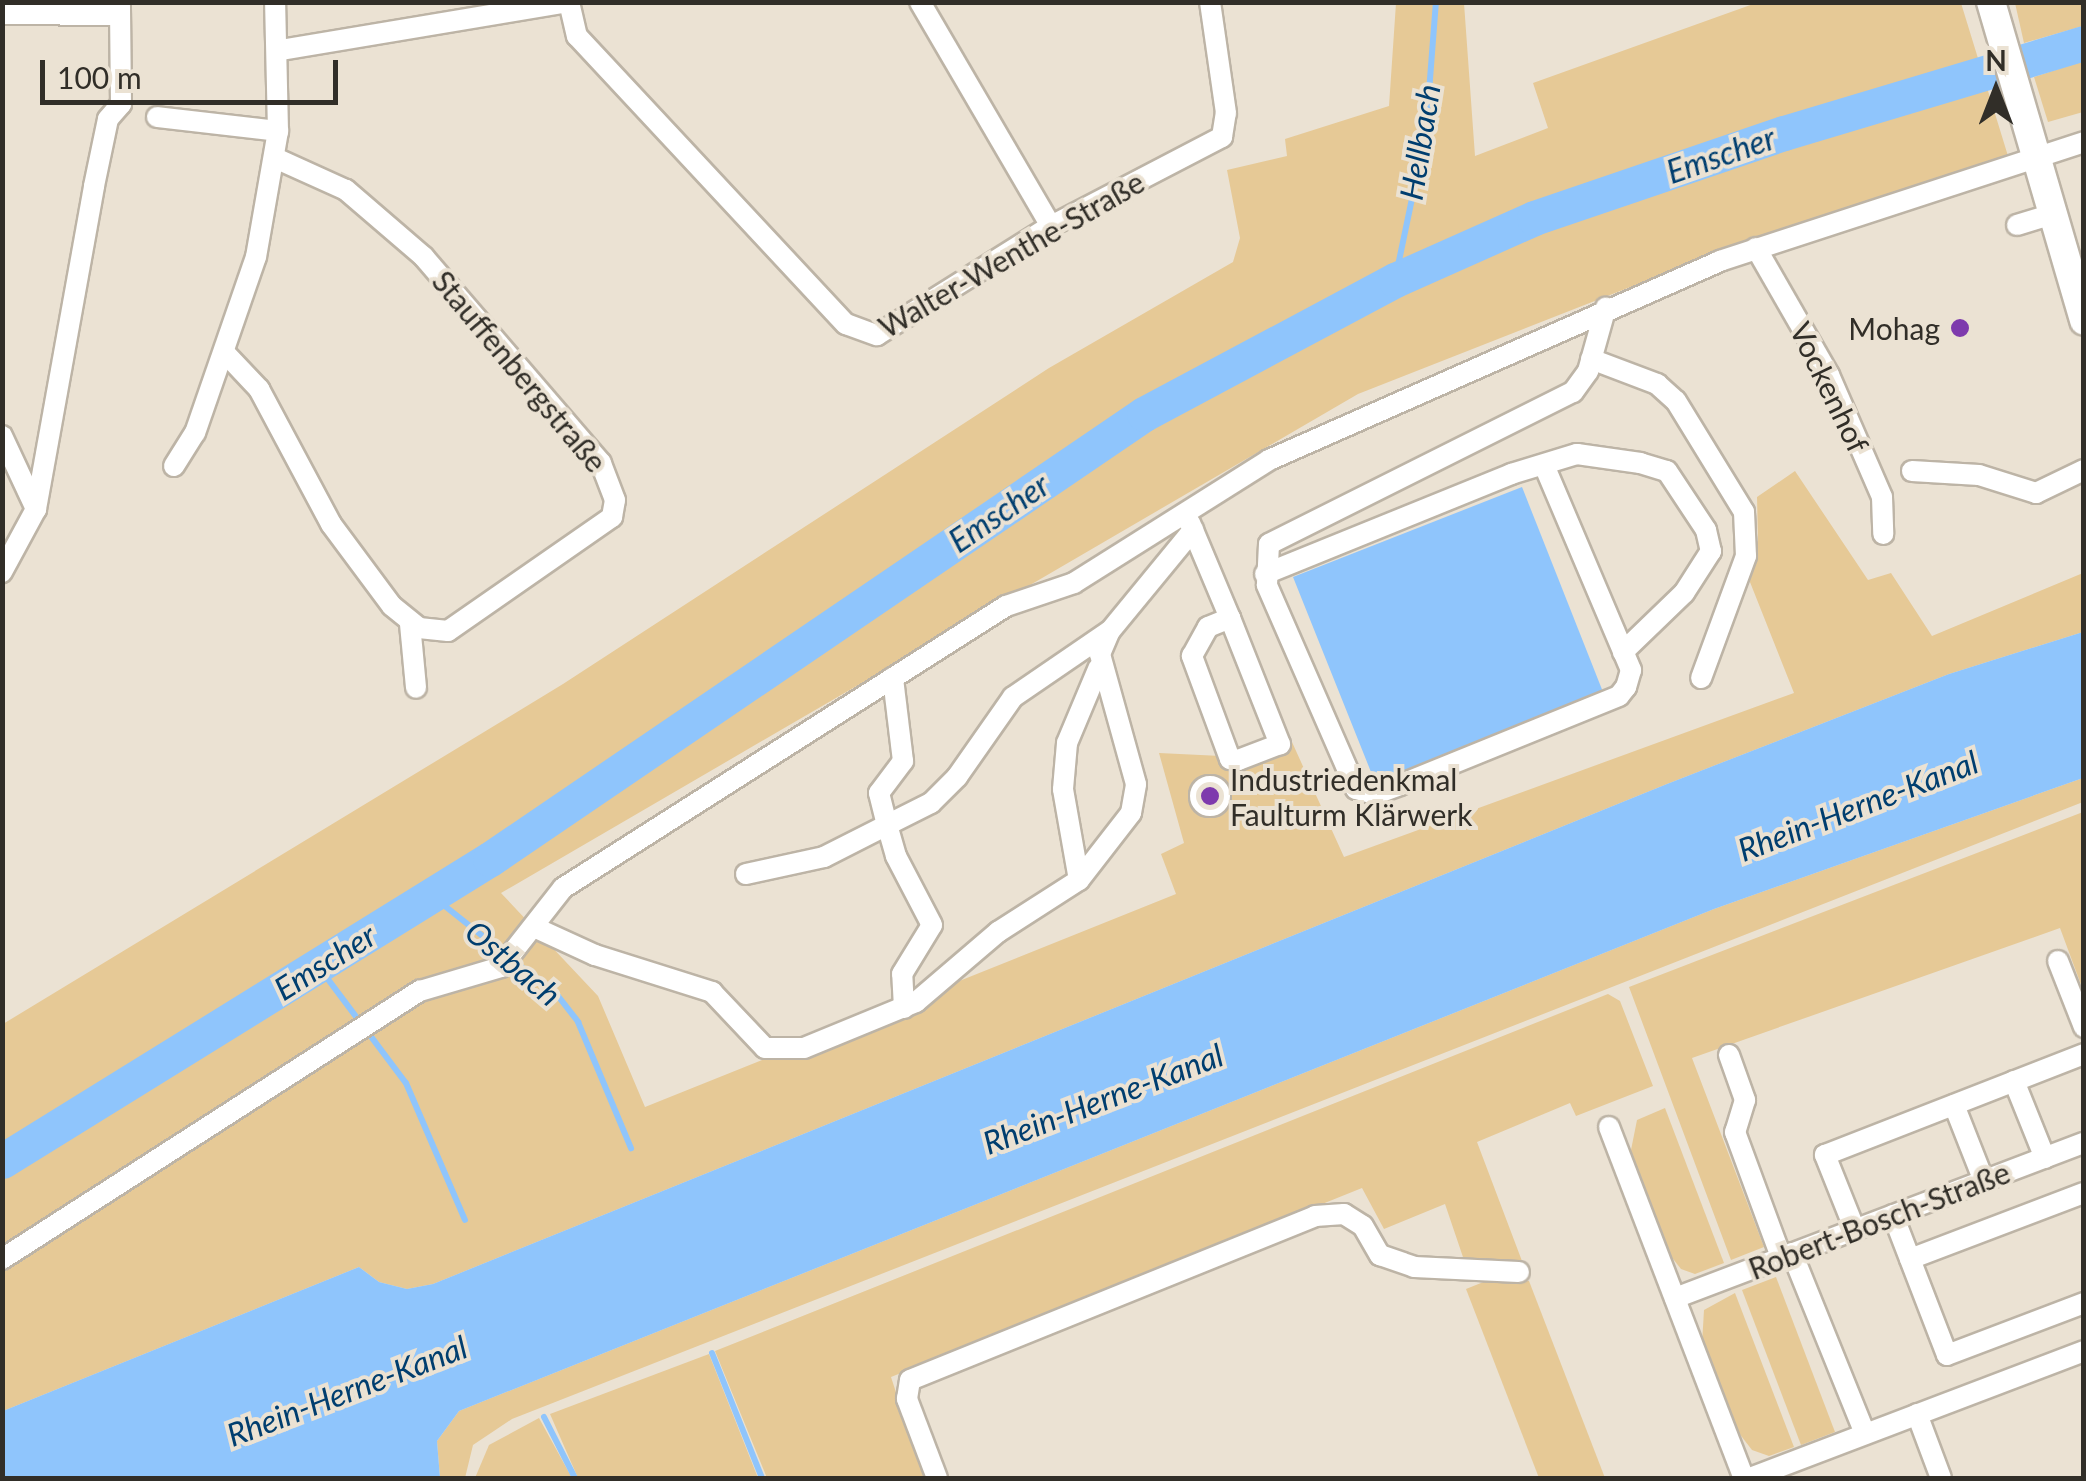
<!DOCTYPE html>
<meta charset="utf-8">
<style>
body{margin:0}
#map{position:relative;width:2086px;height:1481px;overflow:hidden;background:#ebe2d3;font-family:Lato,sans-serif}
div>[style]{position:absolute}
[style*='--x']{left:calc(var(--x)*1px);top:calc(var(--y)*1px);width:calc(var(--w)*1px);rotate:calc(var(--a)*1deg)}
.green>*{inset:0;background:#e6c996}
.water>*{inset:0;background:#8fc5fc}
.stream>*{height:6px;margin:-3px;padding:0 3px;transform-origin:3px;border-radius:3px;background:#8fc5fc}
.river>*{height:35px;margin:-17.5px;padding:0 17.5px;transform-origin:17.5px;border-radius:17.5px;background:#8fc5fc}
.roads{filter:drop-shadow(2px 0 #bdb4a6) drop-shadow(-2px 0 #bdb4a6) drop-shadow(0 2px #bdb4a6) drop-shadow(0 -2px #bdb4a6)}
.minor>*{height:20px;margin:-10px;padding:0 10px;transform-origin:10px;border-radius:10px;background:#fff}
.minor>.ring{margin:-10px;padding:0;box-sizing:content-box;background:none;border:20px solid #fff;border-radius:50%}
.major>*{height:28px;margin:-14px;padding:0 14px;transform-origin:14px;border-radius:14px;background:#fff}
.dots>*{width:28px;height:28px;translate:-50% -50%;box-sizing:border-box;border:5px solid #ebe2d3;border-radius:50%}
span{translate:-50% -50%;white-space:nowrap;text-align:center;line-height:1.15;-webkit-text-stroke:8px #ebe2d3;paint-order:stroke}
.street-label{font-size:30px;color:#312e28}
.poi-label{font-size:30px;color:#312e28}
.right{translate:-100% -50%;text-align:right}
.left{translate:0 -50%;text-align:left}
.water-label{font-size:32px;color:#003e6f;font-style:italic}
.frame{position:absolute;inset:0;border:5px solid #312e28;pointer-events:none}
.north{position:absolute;left:1946px;top:40px;width:100px;height:100px;-webkit-text-stroke:8px #ebe2d3;paint-order:stroke;rotate:0deg;font-size:28px;font-weight:700;line-height:40px;text-align:center;color:#312e28}
.north::after{content:'';display:block;margin:auto;width:35px;height:45px;background:#312e28;clip-path:polygon(50% 0,100% 100%,50% 72%,0 100%)}
.scale{position:absolute;left:40px;top:60px;width:298px;height:45px;box-sizing:border-box;border:5px solid #312e28;border-top:0;padding-left:12px;font-size:30px;line-height:35px;white-space:nowrap;color:#312e28;-webkit-text-stroke:8px #ebe2d3;paint-order:stroke}
</style>
<div id="map">
<div class="green">
<i style="clip-path:polygon(1396px 3px,1464px 3px,1475px 156px,1548px 128px,1533px 83px,1756px 3px,1961px 3px,2008px 156px,1750px 240px,1358px 394px,501px 893px,598px 996px,645px 1107px,1176px 894px,1161px 854px,1184px 843px,1159px 753px,1221px 756px,1287px 731px,1344px 857px,1794px 693px,1746px 572px,1758px 540px,1757px 497px,1795px 471px,1868px 580px,1891px 573px,1932px 636px,2083px 573px,2083px 632px,1949px 674px,1667px 784px,433px 1284px,407px 1289px,379px 1282px,359px 1267px,3px 1411px,3px 1024px,563px 684px,1049px 368px,1233px 262px,1240px 238px,1227px 170px,1287px 156px,1285px 139px,1389px 106px)"></i>
<i style="clip-path:polygon(2015px 3px,2083px 3px,2083px 26px,2024px 43px)"></i>
<i style="clip-path:polygon(2083px 61px,2083px 112px,2048px 122px,2034px 77px)"></i>
<i style="clip-path:polygon(2083px 778px,2083px 802px,512px 1419px,473px 1445px,465px 1478px,440px 1478px,437px 1441px,459px 1411px,1714px 909px)"></i>
<i style="clip-path:polygon(2083px 812px,2083px 990px,2060px 928px,1692px 1058px,1764px 1247px,1731px 1260px,1629px 987px)"></i>
<i style="clip-path:polygon(1608px 994px,1620px 1001px,1653px 1086px,1576px 1116px,1570px 1103px,1477px 1142px,1522px 1261px,1465px 1263px,1445px 1204px,1384px 1229px,1362px 1188px,891px 1377px,924px 1478px,767px 1478px,715px 1351px)"></i>
<i style="clip-path:polygon(1665px 1108px,1724px 1263px,1695px 1274px,1681px 1269px,1666px 1250px,1630px 1155px,1637px 1120px)"></i>
<i style="clip-path:polygon(1776px 1277px,1835px 1432px,1801px 1445px,1742px 1290px)"></i>
<i style="clip-path:polygon(1486px 1281px,1529px 1281px,1605px 1478px,1539px 1478px,1466px 1289px)"></i>
<i style="clip-path:polygon(1735px 1293px,1794px 1447px,1769px 1456px,1752px 1450px,1735px 1428px,1702px 1344px,1704px 1310px)"></i>
<i style="clip-path:polygon(709px 1354px,758px 1478px,578px 1478px,550px 1414px)"></i>
<i style="clip-path:polygon(539px 1418px,572px 1478px,475px 1478px,489px 1445px)"></i>
</div>
<div class="water">
<i style="clip-path:polygon(1522px 487px,1603px 692px,1375px 782px,1293px 577px)"></i>
<i style="clip-path:polygon(2083px 632px,2083px 778px,1714px 909px,459px 1411px,437px 1441px,440px 1478px,3px 1478px,3px 1411px,359px 1267px,379px 1282px,407px 1289px,433px 1284px,1667px 784px,1949px 674px)"></i>
</div>
<div class="stream">
<i style="--x:1395;--y:280;--w:152;--a:-78.2"></i>
<i style="--x:1426;--y:131;--w:129;--a:-85.6"></i>
<i style="--x:431;--y:895;--w:162;--a:38.5"></i>
<i style="--x:558;--y:996;--w:33;--a:52"></i>
<i style="--x:578;--y:1022;--w:137;--a:67.2"></i>
<i style="--x:318;--y:966;--w:146;--a:53.1"></i>
<i style="--x:406;--y:1083;--w:149;--a:66.7"></i>
<i style="--x:712;--y:1353;--w:135;--a:68.2"></i>
<i style="--x:544;--y:1417;--w:68;--a:63.1"></i>
</div>
<div class="river">
<i style="--x:2;--y:1161;--w:574;--a:-31.75"></i>
<i style="--x:490;--y:859;--w:791;--a:-34.23"></i>
<i style="--x:1144;--y:414;--w:285;--a:-28.1"></i>
<i style="--x:1395;--y:280;--w:152;--a:-24"></i>
<i style="--x:1534;--y:218;--w:264;--a:-18.8"></i>
<i style="--x:1784;--y:133;--w:313;--a:-16.7"></i>
</div>
<div class="roads">
<div class="minor">
<i style="--x:569;--y:2;--w:35;--a:77"></i>
<i style="--x:577;--y:36;--w:394;--a:47"></i>
<i style="--x:846;--y:324;--w:33;--a:20"></i>
<i style="--x:877;--y:335;--w:205;--a:-32.1"></i>
<i style="--x:1051;--y:226;--w:193;--a:-27.5"></i>
<i style="--x:1222;--y:137;--w:24;--a:-81"></i>
<i style="--x:1226;--y:113;--w:112;--a:-98.2"></i>
<i style="--x:920;--y:2;--w:259;--a:59.7"></i>
<i style="--x:2;--y:14;--w:118;--a:0.5"></i>
<i style="--x:281;--y:50;--w:291;--a:-9.5"></i>
<i style="--x:157;--y:117;--w:122;--a:6.6"></i>
<i style="--x:2017;--y:225;--w:37;--a:-17"></i>
<i style="--x:1756;--y:248;--w:146;--a:60.1"></i>
<i style="--x:1829;--y:375;--w:133;--a:66.5"></i>
<i style="--x:1882;--y:497;--w:37;--a:88"></i>
<i style="--x:225;--y:353;--w:50;--a:46.6"></i>
<i style="--x:259;--y:389;--w:153;--a:61.9"></i>
<i style="--x:331;--y:524;--w:102;--a:53.4"></i>
<i style="--x:392;--y:606;--w:35;--a:39"></i>
<i style="--x:419;--y:628;--w:29;--a:6"></i>
<i style="--x:448;--y:631;--w:200;--a:-34.8"></i>
<i style="--x:612;--y:517;--w:17;--a:-80"></i>
<i style="--x:615;--y:500;--w:40;--a:-111"></i>
<i style="--x:601;--y:463;--w:272;--a:-130.7"></i>
<i style="--x:424;--y:257;--w:103;--a:-139.3"></i>
<i style="--x:346;--y:190;--w:78;--a:-155.7"></i>
<i style="--x:1591;--y:359;--w:71;--a:20.7"></i>
<i style="--x:1657;--y:384;--w:25;--a:42"></i>
<i style="--x:1676;--y:401;--w:130;--a:58.5"></i>
<i style="--x:1744;--y:512;--w:44;--a:87.4"></i>
<i style="--x:1746;--y:556;--w:130;--a:110.2"></i>
<i style="--x:2;--y:436;--w:81;--a:65"></i>
<i style="--x:36;--y:509;--w:72;--a:118.4"></i>
<i style="--x:1544;--y:465;--w:223;--a:67"></i>
<i style="--x:1631;--y:670;--w:18;--a:106"></i>
<i style="--x:1626;--y:687;--w:11;--a:128"></i>
<i style="--x:1619;--y:696;--w:236;--a:157.9"></i>
<i style="--x:1400;--y:785;--w:27;--a:160"></i>
<i style="--x:1375;--y:794;--w:20;--a:-165"></i>
<i style="--x:1356;--y:789;--w:223;--a:-113.6"></i>
<i style="--x:1267;--y:585;--w:41;--a:-87.2"></i>
<i style="--x:1269;--y:544;--w:340;--a:-26.6"></i>
<i style="--x:1573;--y:392;--w:26;--a:-54"></i>
<i style="--x:1588;--y:371;--w:66;--a:-74.3"></i>
<i style="--x:174;--y:466;--w:39;--a:-58"></i>
<i style="--x:195;--y:433;--w:186;--a:-70.9"></i>
<i style="--x:256;--y:257;--w:128;--a:-80.1"></i>
<i style="--x:278;--y:131;--w:129;--a:-91.3"></i>
<i style="--x:1912;--y:471;--w:67;--a:3.4"></i>
<i style="--x:1979;--y:475;--w:60;--a:17.5"></i>
<i style="--x:2036;--y:493;--w:53;--a:-25.6"></i>
<i style="--x:36;--y:509;--w:328;--a:-79.8"></i>
<i style="--x:94;--y:186;--w:68;--a:-78.2"></i>
<i style="--x:108;--y:119;--w:20;--a:-49"></i>
<i style="--x:121;--y:104;--w:102;--a:-90.6"></i>
<i style="--x:1190;--y:523;--w:103;--a:67.2"></i>
<i style="--x:1230;--y:618;--w:136;--a:68.4"></i>
<i style="--x:1280;--y:744;--w:45;--a:159.1"></i>
<i style="--x:1238;--y:760;--w:8;--a:-173"></i>
<i style="--x:1230;--y:759;--w:110;--a:-110.3"></i>
<i style="--x:1192;--y:656;--w:33;--a:-61"></i>
<i style="--x:1208;--y:627;--w:24;--a:-22"></i>
<i style="--x:1265;--y:574;--w:266;--a:-22.1"></i>
<i style="--x:1511;--y:474;--w:69;--a:-16.9"></i>
<i style="--x:1577;--y:454;--w:64;--a:8.1"></i>
<i style="--x:1640;--y:463;--w:28;--a:17"></i>
<i style="--x:1667;--y:471;--w:71;--a:56.5"></i>
<i style="--x:1706;--y:530;--w:22;--a:77"></i>
<i style="--x:1711;--y:551;--w:50;--a:122.7"></i>
<i style="--x:1684;--y:593;--w:85;--a:136"></i>
<i style="--x:410;--y:624;--w:64;--a:84.6"></i>
<i class="ring" style="left:1200px;top:786px;width:0;height:0"></i>
<i style="--x:746;--y:874;--w:80;--a:-12.3"></i>
<i style="--x:824;--y:857;--w:71;--a:-26.9"></i>
<i style="--x:887;--y:825;--w:33;--a:-104"></i>
<i style="--x:879;--y:793;--w:40;--a:-53"></i>
<i style="--x:903;--y:761;--w:84;--a:-96.9"></i>
<i style="--x:1079;--y:880;--w:92;--a:-100"></i>
<i style="--x:1063;--y:789;--w:46;--a:-85"></i>
<i style="--x:1067;--y:743;--w:82;--a:-67.2"></i>
<i style="--x:536;--y:928;--w:65;--a:24.6"></i>
<i style="--x:595;--y:955;--w:123;--a:17.5"></i>
<i style="--x:712;--y:992;--w:77;--a:46.6"></i>
<i style="--x:765;--y:1048;--w:39;--a:0"></i>
<i style="--x:804;--y:1048;--w:121;--a:-22.3"></i>
<i style="--x:916;--y:1002;--w:108;--a:-40.5"></i>
<i style="--x:998;--y:932;--w:96;--a:-32.7"></i>
<i style="--x:1079;--y:880;--w:85;--a:-52.2"></i>
<i style="--x:1131;--y:813;--w:29;--a:-80"></i>
<i style="--x:1136;--y:784;--w:135;--a:-105.5"></i>
<i style="--x:1100;--y:654;--w:25;--a:-67"></i>
<i style="--x:1110;--y:631;--w:131;--a:-50.6"></i>
<i style="--x:2058;--y:961;--w:71;--a:68.5"></i>
<i style="--x:904;--y:1008;--w:34;--a:-93"></i>
<i style="--x:902;--y:974;--w:57;--a:-58.5"></i>
<i style="--x:932;--y:925;--w:78;--a:-117.6"></i>
<i style="--x:896;--y:856;--w:32;--a:-106"></i>
<i style="--x:887;--y:825;--w:49;--a:-26.6"></i>
<i style="--x:931;--y:803;--w:37;--a:-45"></i>
<i style="--x:957;--y:777;--w:98;--a:-55"></i>
<i style="--x:1013;--y:697;--w:115;--a:-34.4"></i>
<i style="--x:1729;--y:1055;--w:48;--a:70.4"></i>
<i style="--x:1745;--y:1100;--w:34;--a:107"></i>
<i style="--x:1735;--y:1132;--w:133;--a:69.8"></i>
<i style="--x:2014;--y:1081;--w:83;--a:68.1"></i>
<i style="--x:1954;--y:1105;--w:82;--a:68.5"></i>
<i style="--x:1609;--y:1127;--w:376;--a:69"></i>
<i style="--x:1893;--y:1215;--w:150;--a:68.9"></i>
<i style="--x:1947;--y:1355;--w:147;--a:-20.8"></i>
<i style="--x:1855;--y:1230;--w:81;--a:-111.8"></i>
<i style="--x:1825;--y:1155;--w:278;--a:-21.3"></i>
<i style="--x:1792;--y:1253;--w:195;--a:68"></i>
<i style="--x:2;--y:1259;--w:497;--a:-32.7"></i>
<i style="--x:420;--y:991;--w:84;--a:-16.5"></i>
<i style="--x:501;--y:967;--w:100;--a:-51.9"></i>
<i style="--x:563;--y:888;--w:525;--a:-32.48"></i>
<i style="--x:1006;--y:606;--w:72;--a:-18.7"></i>
<i style="--x:1074;--y:583;--w:231;--a:-32.2"></i>
<i style="--x:1269;--y:460;--w:493;--a:-23.8"></i>
<i style="--x:1720;--y:261;--w:383;--a:-18.1"></i>
<i style="--x:1910;--y:1259;--w:186;--a:-20.8"></i>
<i style="--x:1675;--y:1298;--w:437;--a:-20.8"></i>
<i style="--x:1917;--y:1414;--w:68;--a:69.4"></i>
<i style="--x:937;--y:1478;--w:85;--a:-110.8"></i>
<i style="--x:907;--y:1399;--w:19;--a:-81"></i>
<i style="--x:910;--y:1380;--w:437;--a:-22"></i>
<i style="--x:1315;--y:1216;--w:29;--a:-4"></i>
<i style="--x:1344;--y:1214;--w:22;--a:32"></i>
<i style="--x:1363;--y:1226;--w:34;--a:60"></i>
<i style="--x:1380;--y:1255;--w:36;--a:19"></i>
<i style="--x:1414;--y:1267;--w:105;--a:2.7"></i>
<i style="--x:1750;--y:1478;--w:357;--a:-20.8"></i>
</div>
<div class="major">
<i style="--x:1991;--y:2;--w:332;--a:73.7"></i>
</div>
</div>
<div class="dots">
<i style="left:1960px;top:328px;background:#7e3aad"></i>
<i style="left:1210px;top:796px;background:#7e3aad"></i>
</div>
<div class="street-label">
<span style="left:1011px;top:254px;rotate:-30deg">Walter-Wenthe-Straße</span>
<span style="left:520px;top:371px;rotate:50deg">Stauffenbergstraße</span>
<span style="left:1830px;top:387px;rotate:64deg">Vockenhof</span>
<span style="left:1879px;top:1220px;rotate:-21deg">Robert-Bosch-Straße</span>
</div>
<div class="poi-label">
<span class="right" style="left:1940px;top:328px">Mohag</span>
<span class="left" style="left:1230px;top:796px">Industriedenkmal<br>Faulturm Klärwerk</span>
</div>
<div class="water-label">
<span style="left:1420px;top:142px;rotate:-81deg">Hellbach</span>
<span style="left:1721px;top:155px;rotate:-19deg">Emscher</span>
<span style="left:999px;top:513px;rotate:-34deg">Emscher</span>
<span style="left:1858px;top:806px;rotate:-21deg">Rhein-Herne-Kanal</span>
<span style="left:325px;top:962px;rotate:-32deg">Emscher</span>
<span style="left:513px;top:963px;rotate:40deg">Ostbach</span>
<span style="left:1103px;top:1099px;rotate:-21deg">Rhein-Herne-Kanal</span>
<span style="left:347px;top:1391px;rotate:-21deg">Rhein-Herne-Kanal</span>
</div>
<div class="frame"></div>
<div class="north">N</div>
<div class="scale">100 m</div>
</div>
